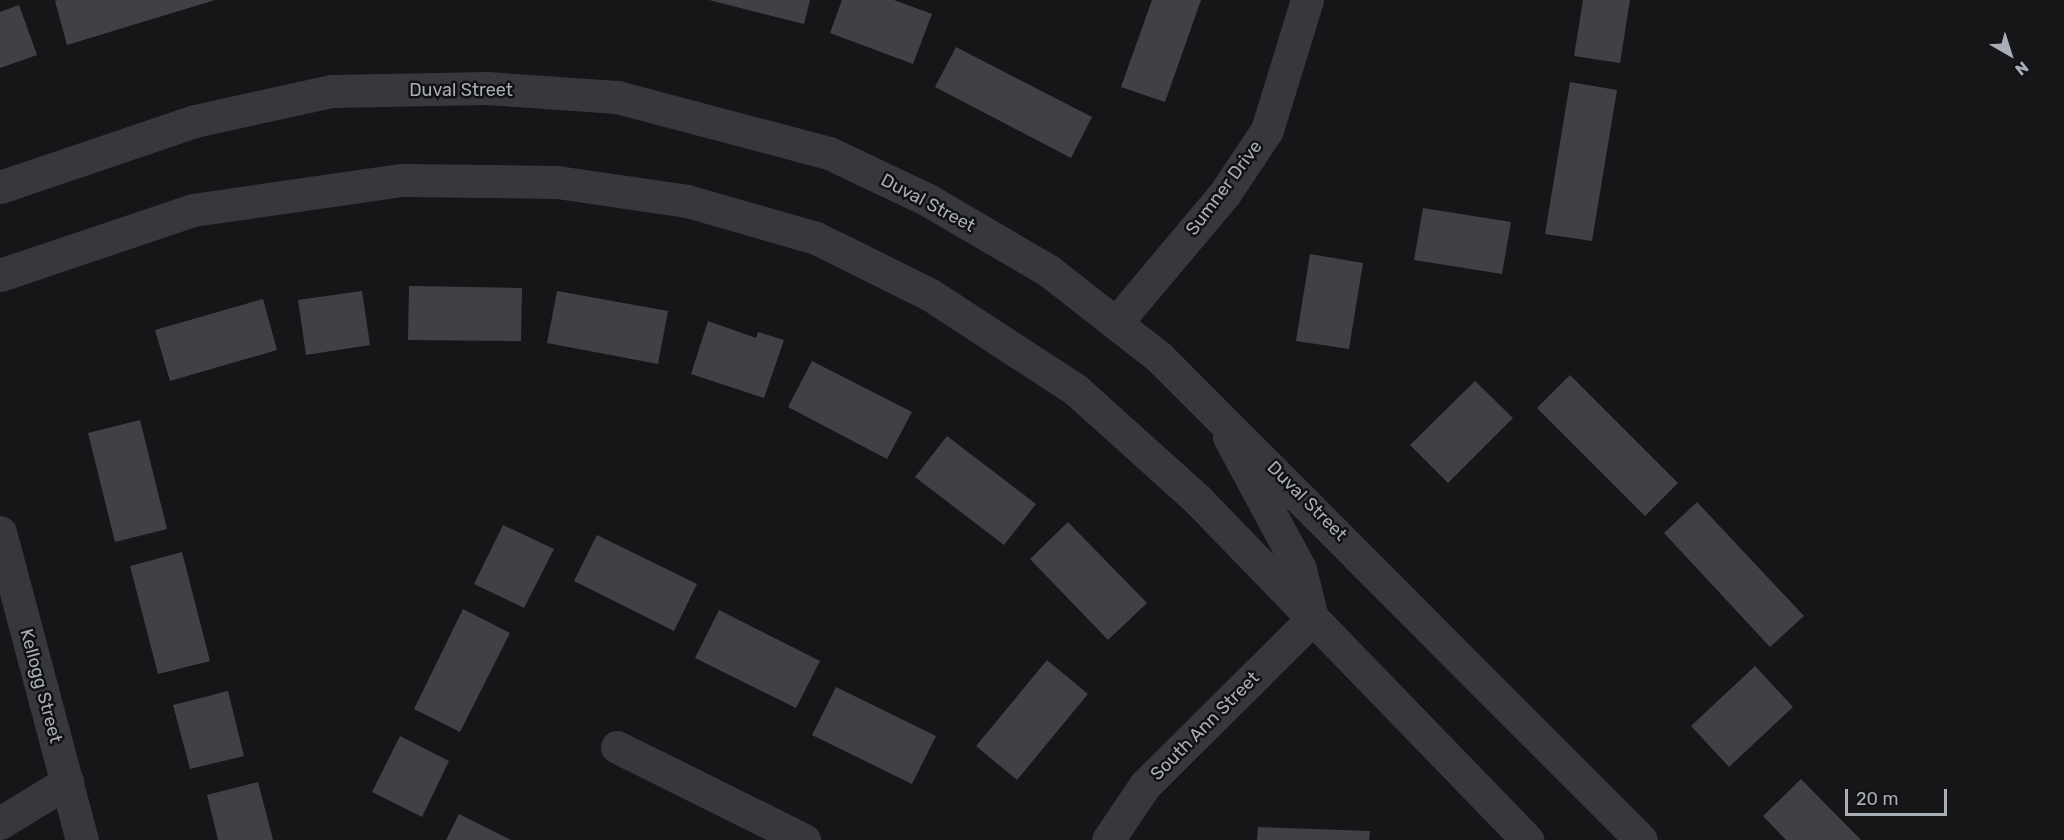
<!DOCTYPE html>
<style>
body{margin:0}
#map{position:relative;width:2064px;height:840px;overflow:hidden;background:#161618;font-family:Rubik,sans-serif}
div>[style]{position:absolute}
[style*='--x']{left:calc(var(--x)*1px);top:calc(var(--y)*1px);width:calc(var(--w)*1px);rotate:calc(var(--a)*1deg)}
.building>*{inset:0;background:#404145}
.minor>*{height:33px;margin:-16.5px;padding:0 16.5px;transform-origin:16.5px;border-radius:16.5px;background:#37383d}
span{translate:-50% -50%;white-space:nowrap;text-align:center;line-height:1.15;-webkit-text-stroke:5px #111113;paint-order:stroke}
.street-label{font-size:18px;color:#a8adb8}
.north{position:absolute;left:1980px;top:24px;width:60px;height:60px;-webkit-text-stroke:4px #111113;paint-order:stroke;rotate:141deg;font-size:16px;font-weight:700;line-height:24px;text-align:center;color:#a8adb8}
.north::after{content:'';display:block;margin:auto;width:21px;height:27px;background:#a8adb8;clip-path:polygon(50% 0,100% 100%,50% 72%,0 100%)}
.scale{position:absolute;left:1845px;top:789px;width:102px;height:27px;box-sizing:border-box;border:3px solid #a8adb8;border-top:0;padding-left:8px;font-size:18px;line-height:21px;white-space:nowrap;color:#a8adb8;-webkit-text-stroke:4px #111113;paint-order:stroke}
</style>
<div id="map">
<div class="building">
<i style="clip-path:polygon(215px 0,67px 45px,55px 1px,58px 0)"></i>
<i style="clip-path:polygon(709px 0,810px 0,804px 24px)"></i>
<i style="clip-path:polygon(842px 0,894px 0,932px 14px,913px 64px,830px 33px)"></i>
<i style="clip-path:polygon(1152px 0,1201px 0,1165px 102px,1121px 87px)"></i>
<i style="clip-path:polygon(1583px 0,1630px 0,1620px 63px,1574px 56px)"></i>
<i style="clip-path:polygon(19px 5px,37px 55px,0 68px,0 12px)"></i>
<i style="clip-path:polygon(956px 47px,1092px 117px,1071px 158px,935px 87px)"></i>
<i style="clip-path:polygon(1570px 82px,1617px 90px,1592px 241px,1545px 234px)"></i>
<i style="clip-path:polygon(1423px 208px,1511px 222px,1502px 274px,1414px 260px)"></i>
<i style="clip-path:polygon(1310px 254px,1363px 263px,1349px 349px,1296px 341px)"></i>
<i style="clip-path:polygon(409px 286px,522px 288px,521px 341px,408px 340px)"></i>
<i style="clip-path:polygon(362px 291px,370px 345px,306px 355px,298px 300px)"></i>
<i style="clip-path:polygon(557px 291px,668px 311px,658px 364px,547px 343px)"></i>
<i style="clip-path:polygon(263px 299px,277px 350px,170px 381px,155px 330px)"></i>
<i style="clip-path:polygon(708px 321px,756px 338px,758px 332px,784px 340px,764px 398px,691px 374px)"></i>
<i style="clip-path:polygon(812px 361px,912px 412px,887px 459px,788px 407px)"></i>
<i style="clip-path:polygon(1570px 375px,1678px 483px,1645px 516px,1537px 408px)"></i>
<i style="clip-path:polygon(1475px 381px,1513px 418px,1448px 483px,1410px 445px)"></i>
<i style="clip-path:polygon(140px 420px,167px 529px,115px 542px,88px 433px)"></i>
<i style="clip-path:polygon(947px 436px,1036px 504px,1004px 545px,915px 477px)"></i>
<i style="clip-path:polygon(1697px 502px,1804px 616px,1770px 647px,1664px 533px)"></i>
<i style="clip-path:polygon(1068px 522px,1147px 603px,1108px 640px,1030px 559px)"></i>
<i style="clip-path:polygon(503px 525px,554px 549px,524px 608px,474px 584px)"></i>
<i style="clip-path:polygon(597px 535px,697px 584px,674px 631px,574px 581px)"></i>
<i style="clip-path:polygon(182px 552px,210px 661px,158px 674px,130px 566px)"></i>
<i style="clip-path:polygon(463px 609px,510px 633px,460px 732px,414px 709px)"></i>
<i style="clip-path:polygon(719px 610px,820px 661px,796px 708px,695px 658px)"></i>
<i style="clip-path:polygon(1047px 660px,1088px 694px,1017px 780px,976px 746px)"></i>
<i style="clip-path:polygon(1755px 666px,1793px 707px,1729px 767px,1691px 726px)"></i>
<i style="clip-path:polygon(836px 687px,936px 736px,912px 784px,812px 735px)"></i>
<i style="clip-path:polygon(228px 691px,244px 756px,190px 769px,173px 705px)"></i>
<i style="clip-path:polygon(400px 736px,449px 761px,422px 817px,372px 792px)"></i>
<i style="clip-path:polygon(1801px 779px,1861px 840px,1786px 840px,1763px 816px)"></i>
<i style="clip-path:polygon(258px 782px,273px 840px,218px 840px,207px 795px)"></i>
<i style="clip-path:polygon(459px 814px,511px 840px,446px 840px)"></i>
<i style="clip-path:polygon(1258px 827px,1370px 831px,1369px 840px,1257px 840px)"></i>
</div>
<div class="minor">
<i style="--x:0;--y:187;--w:206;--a:-18.7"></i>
<i style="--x:195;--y:121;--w:140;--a:-12.4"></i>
<i style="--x:332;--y:91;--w:155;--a:-1.1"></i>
<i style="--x:487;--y:88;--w:130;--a:4"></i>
<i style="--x:617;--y:97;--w:219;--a:14.8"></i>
<i style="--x:829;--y:153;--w:107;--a:25.4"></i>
<i style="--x:926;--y:199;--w:143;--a:30.3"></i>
<i style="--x:1049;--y:271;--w:140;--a:38"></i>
<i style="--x:1159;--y:357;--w:682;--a:45.06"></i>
<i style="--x:0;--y:275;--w:204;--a:-18.6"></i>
<i style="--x:193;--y:210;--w:211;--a:-8.2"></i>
<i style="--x:402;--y:180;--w:155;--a:0.7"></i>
<i style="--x:557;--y:182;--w:131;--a:8.3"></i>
<i style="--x:687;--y:201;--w:134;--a:16"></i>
<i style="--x:816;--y:238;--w:126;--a:26.4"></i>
<i style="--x:929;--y:294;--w:176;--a:33.1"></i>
<i style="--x:1076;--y:390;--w:163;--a:42"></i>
<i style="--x:1197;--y:499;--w:475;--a:45.9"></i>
<i style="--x:1116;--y:323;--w:170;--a:-50"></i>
<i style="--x:1225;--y:193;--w:76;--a:-56.3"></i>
<i style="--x:1267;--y:130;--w:136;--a:-72.9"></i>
<i style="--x:1229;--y:437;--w:150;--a:61.7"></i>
<i style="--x:1300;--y:569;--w:50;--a:76.2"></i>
<i style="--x:0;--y:532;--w:319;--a:75.1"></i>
<i style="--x:617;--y:747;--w:209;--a:26.4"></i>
<i style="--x:0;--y:823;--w:79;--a:-31.5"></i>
<i style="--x:1108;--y:840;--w:66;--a:-56.1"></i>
<i style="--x:1145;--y:785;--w:235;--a:-44.8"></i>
</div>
<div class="street-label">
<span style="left:461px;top:90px">Duval Street</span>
<span style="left:1224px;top:188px;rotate:-53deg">Sumner Drive</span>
<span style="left:928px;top:203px;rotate:28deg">Duval Street</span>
<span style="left:1307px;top:501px;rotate:45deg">Duval Street</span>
<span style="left:41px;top:686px;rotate:75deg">Kellogg Street</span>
<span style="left:1205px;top:726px;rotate:-45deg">South Ann Street</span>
</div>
<div class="north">N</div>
<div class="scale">20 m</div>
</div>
